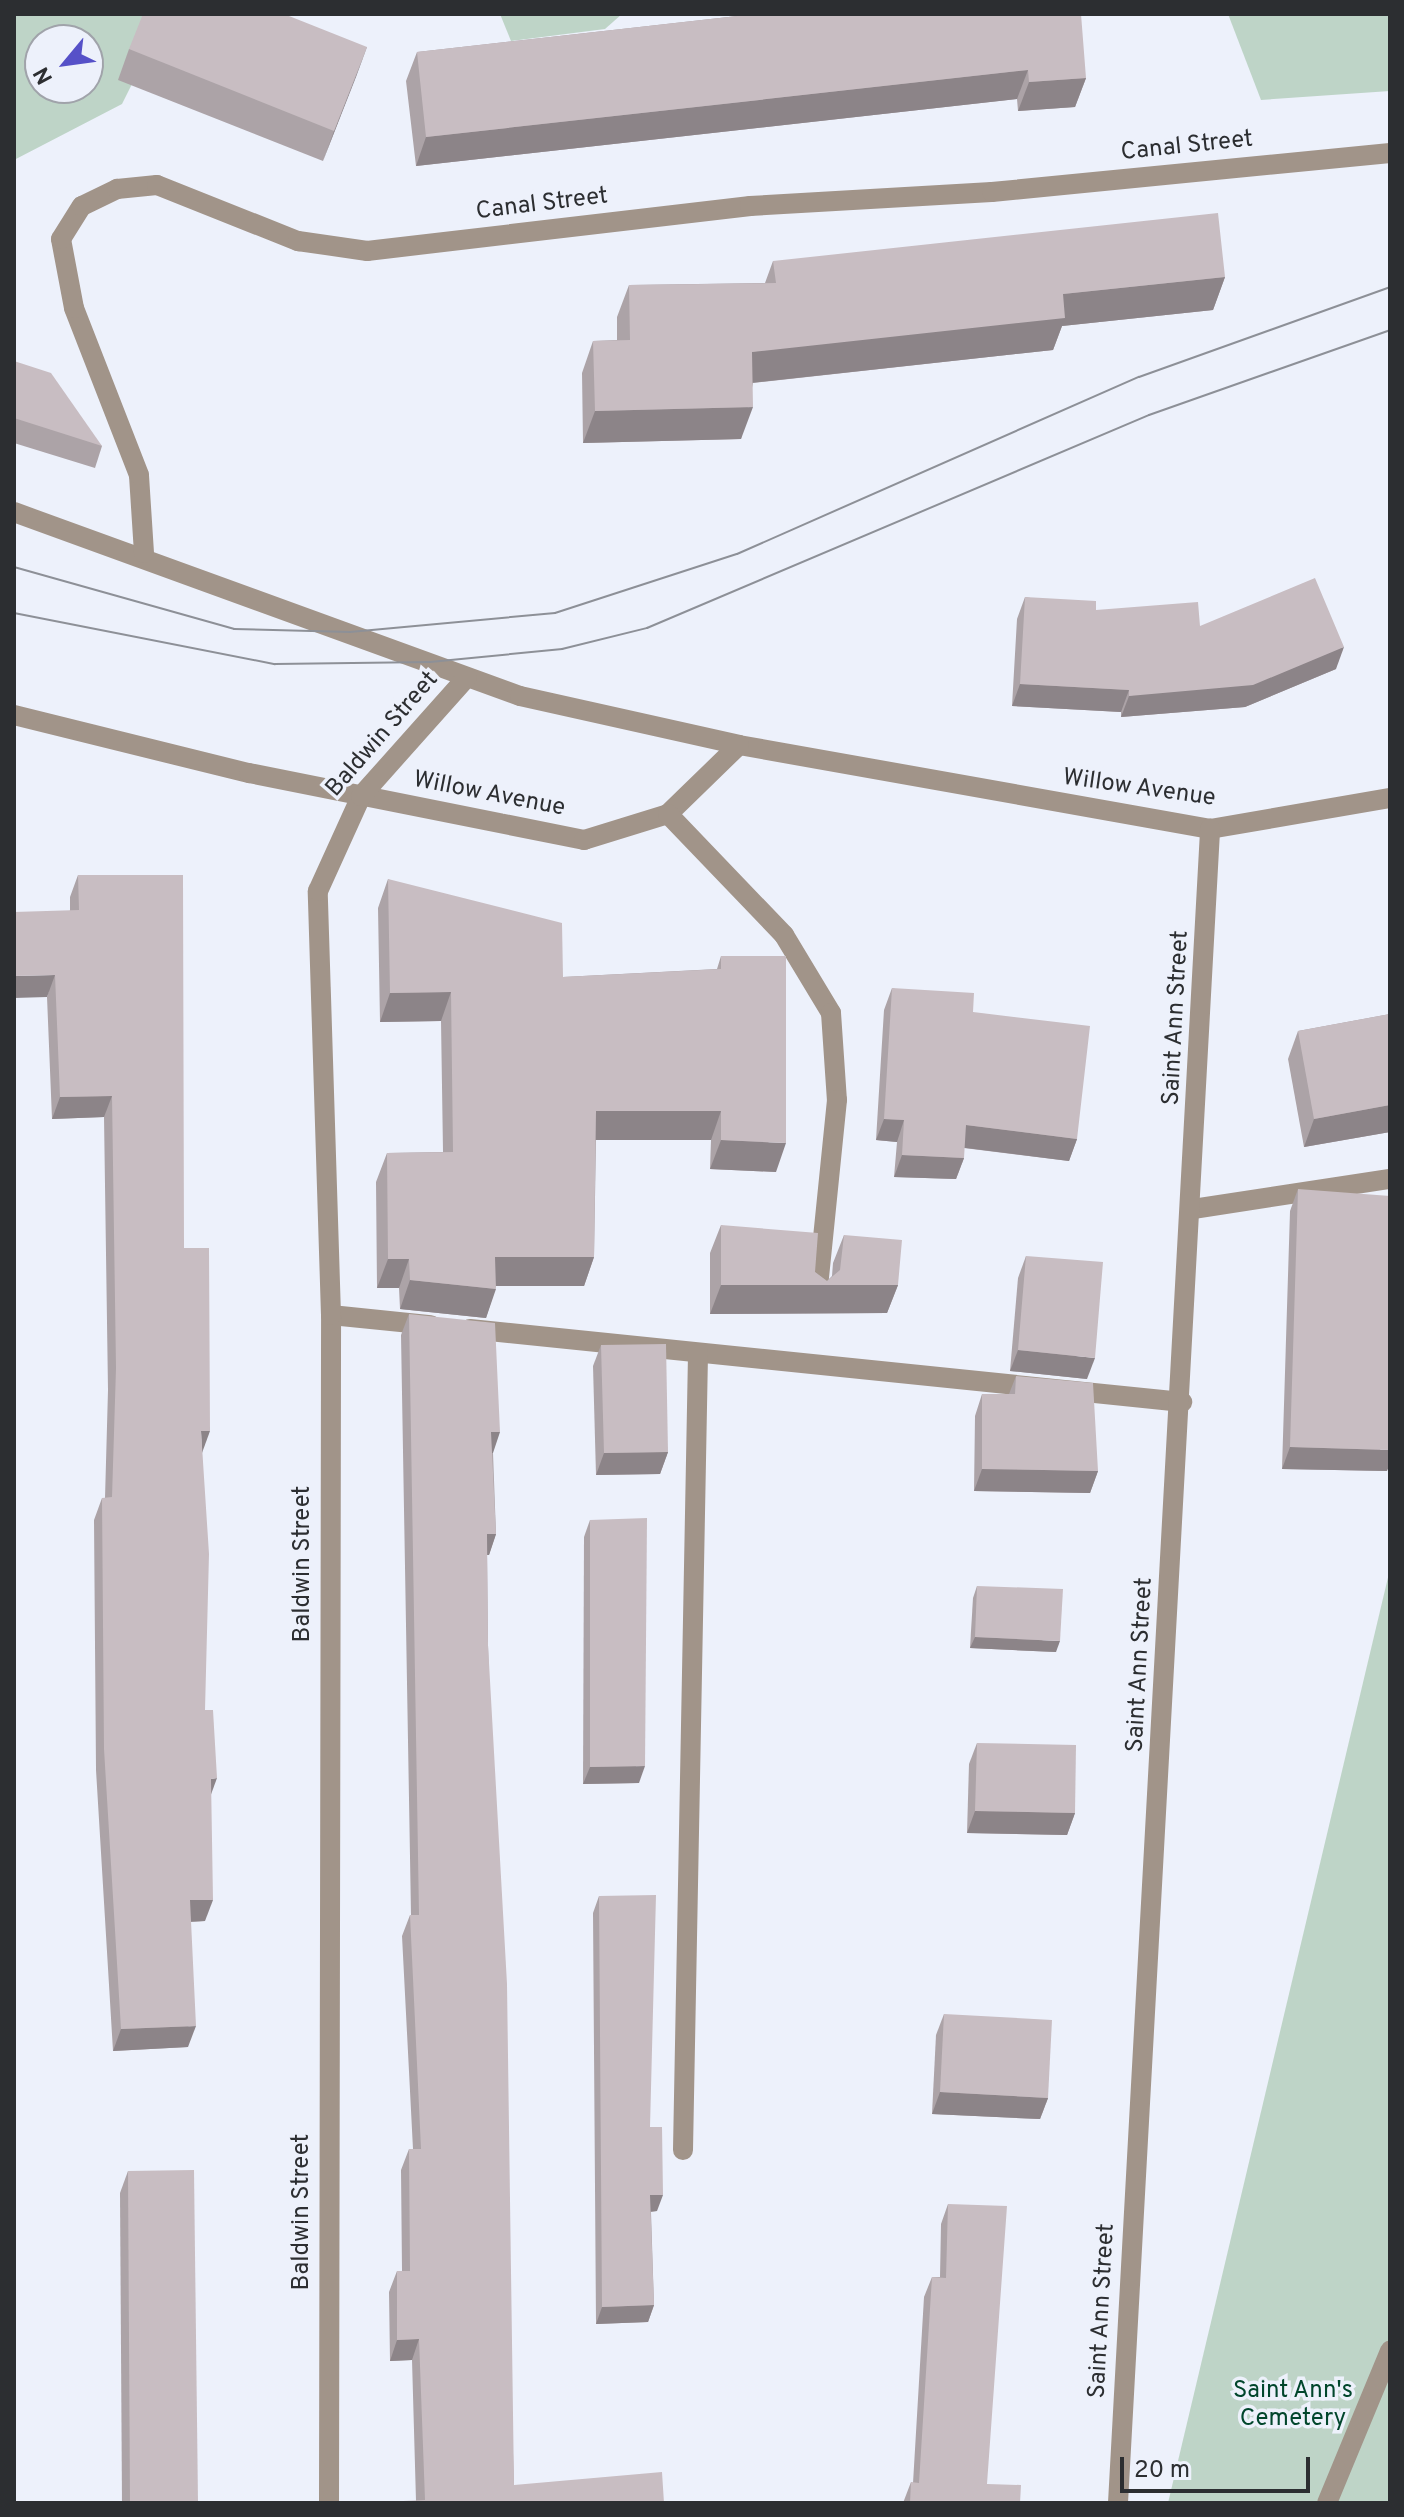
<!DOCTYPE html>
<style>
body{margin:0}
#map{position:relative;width:1404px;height:2517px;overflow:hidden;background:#edf1fb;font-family:Overpass,sans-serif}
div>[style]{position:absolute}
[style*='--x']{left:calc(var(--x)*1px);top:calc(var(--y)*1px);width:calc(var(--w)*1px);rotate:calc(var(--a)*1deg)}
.green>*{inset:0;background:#bed4c7}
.minor>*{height:20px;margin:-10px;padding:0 10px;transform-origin:10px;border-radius:10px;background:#a19489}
.tram>*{height:2px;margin:-1px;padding:0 1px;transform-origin:1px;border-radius:1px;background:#8d9097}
.wall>*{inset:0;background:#aca3a7}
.shaded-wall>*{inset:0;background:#8c8488}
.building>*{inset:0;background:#c8bdc2}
span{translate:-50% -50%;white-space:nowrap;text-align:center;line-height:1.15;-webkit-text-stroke:7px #edf1fb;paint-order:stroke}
.street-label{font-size:24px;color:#2c2e31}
.park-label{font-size:24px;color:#01462c}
.frame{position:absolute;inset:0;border:16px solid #2c2e31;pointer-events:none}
.north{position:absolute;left:24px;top:24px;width:80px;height:80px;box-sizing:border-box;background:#edf1fb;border:2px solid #a0a3aa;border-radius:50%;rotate:241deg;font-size:22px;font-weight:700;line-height:32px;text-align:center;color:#2c2e31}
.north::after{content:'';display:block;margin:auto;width:28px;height:36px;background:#5651c8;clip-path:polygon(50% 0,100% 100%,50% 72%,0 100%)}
.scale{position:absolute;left:1120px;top:2457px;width:190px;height:36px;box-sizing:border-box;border:4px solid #2c2e31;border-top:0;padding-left:10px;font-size:24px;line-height:28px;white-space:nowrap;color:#2c2e31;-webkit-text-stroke:6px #edf1fb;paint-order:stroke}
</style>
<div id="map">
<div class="green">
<i style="clip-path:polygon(evenodd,14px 14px,167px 14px,122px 104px,14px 160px,14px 14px,40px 40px,88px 40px,88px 88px,40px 88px,40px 40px)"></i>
<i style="clip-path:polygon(500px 14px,622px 14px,605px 29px,511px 41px)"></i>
<i style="clip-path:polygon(1228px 14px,1390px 14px,1390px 91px,1261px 100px)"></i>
<i style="clip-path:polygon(1390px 1569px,1390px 2503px,1168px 2503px)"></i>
</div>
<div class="minor">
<i style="--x:14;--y:512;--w:538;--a:19.98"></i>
<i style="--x:520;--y:696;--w:224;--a:12.6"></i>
<i style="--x:739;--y:745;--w:478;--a:10.1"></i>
<i style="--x:1210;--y:829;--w:183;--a:-9.8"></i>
<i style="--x:144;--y:553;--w:78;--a:-93.7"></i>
<i style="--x:139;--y:475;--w:179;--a:-111.3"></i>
<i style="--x:74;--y:308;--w:70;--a:-100.7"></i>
<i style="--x:61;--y:239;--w:39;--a:-58"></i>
<i style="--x:82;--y:206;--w:39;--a:-26"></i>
<i style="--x:117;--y:189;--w:40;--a:-5.7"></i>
<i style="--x:157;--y:185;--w:152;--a:21.7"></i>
<i style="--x:298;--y:241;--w:70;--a:8.2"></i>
<i style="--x:367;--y:251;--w:386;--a:-6.7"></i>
<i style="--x:750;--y:206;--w:242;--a:-3.3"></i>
<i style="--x:992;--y:192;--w:400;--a:-5.6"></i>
<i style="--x:14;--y:715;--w:242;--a:13.9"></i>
<i style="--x:249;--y:773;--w:342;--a:11.3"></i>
<i style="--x:584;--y:840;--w:88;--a:-17.2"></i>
<i style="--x:668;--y:814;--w:99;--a:-44.2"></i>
<i style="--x:668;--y:814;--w:168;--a:46.2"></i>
<i style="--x:784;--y:935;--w:91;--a:58.9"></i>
<i style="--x:831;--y:1013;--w:87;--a:86.1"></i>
<i style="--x:837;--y:1100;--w:197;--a:95.8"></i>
<i style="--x:1193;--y:1209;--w:199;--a:-8.7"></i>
<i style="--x:331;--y:1315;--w:100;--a:5.8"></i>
<i style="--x:470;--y:1329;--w:716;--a:5.85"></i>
<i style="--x:683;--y:2150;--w:797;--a:-88.92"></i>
<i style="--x:329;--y:2503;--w:1188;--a:-89.9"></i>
<i style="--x:331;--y:1315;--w:424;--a:-91.8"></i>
<i style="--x:318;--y:891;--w:104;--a:-65.6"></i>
<i style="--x:361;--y:796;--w:159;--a:-48.3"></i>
<i style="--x:1118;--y:2503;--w:1677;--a:-86.85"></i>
<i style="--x:1327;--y:2503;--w:165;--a:-67.5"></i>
</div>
<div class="tram">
<i style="--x:14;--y:567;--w:229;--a:15.7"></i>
<i style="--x:234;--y:629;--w:116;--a:1.5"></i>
<i style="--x:350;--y:632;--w:206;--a:-5.3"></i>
<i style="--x:555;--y:613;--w:191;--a:-18"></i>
<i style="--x:737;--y:554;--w:439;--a:-23.8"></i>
<i style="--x:1139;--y:377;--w:267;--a:-19.7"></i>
<i style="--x:14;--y:613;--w:266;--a:11.1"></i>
<i style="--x:275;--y:664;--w:155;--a:-0.7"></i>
<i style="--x:430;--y:662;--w:133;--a:-5.6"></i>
<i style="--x:562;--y:649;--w:88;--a:-13.9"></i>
<i style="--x:647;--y:628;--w:545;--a:-22.99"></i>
<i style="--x:1149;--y:415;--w:256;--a:-19.4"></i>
</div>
<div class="wall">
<i style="clip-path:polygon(755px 14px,1086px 78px,1075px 107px,1018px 111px,1017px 99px,416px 166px,406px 81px,417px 52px)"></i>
<i style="clip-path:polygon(367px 47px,323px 161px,118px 80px,129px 49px)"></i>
<i style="clip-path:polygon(773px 261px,1225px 277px,1213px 310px,1062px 326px,1053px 350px,753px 383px,741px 439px,583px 443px,582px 373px,593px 341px,617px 340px,617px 317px,629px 285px,765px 283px)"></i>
<i style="clip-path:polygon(14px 361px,102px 446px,95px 468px,14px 443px)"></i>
<i style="clip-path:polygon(1025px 597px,1096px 610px,1200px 626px,1336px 669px,1245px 707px,1121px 717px,1121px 712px,1012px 706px,1017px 619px)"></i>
<i style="clip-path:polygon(78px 875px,184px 1248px,202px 1452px,205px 1710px,211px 1795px,205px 1921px,191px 1922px,188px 2047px,113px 2051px,96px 1770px,94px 1520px,102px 1498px,105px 1498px,108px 1390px,104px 1117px,52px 1119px,47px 997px,70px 910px,70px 897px)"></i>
<i style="clip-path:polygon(388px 879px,563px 977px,717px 969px,721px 956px,776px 1172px,710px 1169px,711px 1140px,596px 1140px,594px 1257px,584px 1286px,496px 1286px,486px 1318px,400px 1309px,399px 1288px,377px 1288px,376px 1182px,387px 1153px,443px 1152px,441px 1021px,380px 1022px,378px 908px)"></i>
<i style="clip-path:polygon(892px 988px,973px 1012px,1077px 1139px,1069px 1161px,964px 1148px,964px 1158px,956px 1179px,894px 1177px,897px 1142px,876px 1140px,884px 1010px)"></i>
<i style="clip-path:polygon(1390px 1014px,1390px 1132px,1304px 1147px,1288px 1059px,1298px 1031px)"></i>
<i style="clip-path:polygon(1298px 1189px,1387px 1471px,1282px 1469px,1290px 1211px)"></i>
<i style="clip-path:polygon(721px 1225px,815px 1272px,827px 1281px,832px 1276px,833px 1263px,844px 1235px,898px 1285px,887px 1313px,710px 1314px,710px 1253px)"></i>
<i style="clip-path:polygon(1026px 1256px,1087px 1379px,1010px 1371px,1018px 1278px)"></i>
<i style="clip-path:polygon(409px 1314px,493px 1453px,496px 1534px,489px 1555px,487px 1555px,488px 1645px,514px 2485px,664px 2503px,402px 2503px,403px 2501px,416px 2501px,412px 2360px,390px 2361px,389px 2292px,397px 2271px,402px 2271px,401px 2170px,409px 2149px,413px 2149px,402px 1936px,410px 1915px,411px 1915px,401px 1335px)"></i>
<i style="clip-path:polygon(601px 1345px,668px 1452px,660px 1474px,596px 1475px,593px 1366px)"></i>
<i style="clip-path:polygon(1016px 1376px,1098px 1471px,1090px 1493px,974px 1491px,975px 1416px,982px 1394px,1009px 1394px)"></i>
<i style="clip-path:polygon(590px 1520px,639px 1783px,583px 1784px,584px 1537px)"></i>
<i style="clip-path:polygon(977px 1586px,1056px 1652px,970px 1648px,973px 1598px)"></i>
<i style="clip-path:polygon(977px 1743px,1075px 1813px,1067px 1835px,967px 1833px,969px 1764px)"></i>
<i style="clip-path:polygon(599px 1896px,650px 2127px,657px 2211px,651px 2212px,654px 2305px,648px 2322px,596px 2324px,593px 1913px)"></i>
<i style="clip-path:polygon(944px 2014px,1048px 2098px,1040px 2119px,932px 2114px,936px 2035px)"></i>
<i style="clip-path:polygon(128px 2171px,198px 2503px,122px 2503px,120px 2193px)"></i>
<i style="clip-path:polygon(948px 2204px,987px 2484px,1020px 2503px,903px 2503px,911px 2482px,913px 2483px,924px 2297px,932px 2277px,940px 2277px,941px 2224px)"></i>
</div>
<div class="shaded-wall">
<i style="clip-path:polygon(367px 47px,356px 77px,323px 161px,334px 131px)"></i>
<i style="clip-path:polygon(1028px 70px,1017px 99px,416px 166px,426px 137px)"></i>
<i style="clip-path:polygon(1086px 78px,1075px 107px,1018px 111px,1029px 82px)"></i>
<i style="clip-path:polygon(1225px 277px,1213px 310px,1062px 326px,1053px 350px,741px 384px,752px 352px,1063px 294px)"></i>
<i style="clip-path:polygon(753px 407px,741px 439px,583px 443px,595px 411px)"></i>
<i style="clip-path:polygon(1344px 647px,1336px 669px,1245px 707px,1121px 717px,1129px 696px)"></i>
<i style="clip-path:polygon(1020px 684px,1129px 690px,1121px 712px,1012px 706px)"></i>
<i style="clip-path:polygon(55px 975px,47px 997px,14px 998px,14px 976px)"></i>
<i style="clip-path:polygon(451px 992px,441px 1021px,380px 1022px,390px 993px)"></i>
<i style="clip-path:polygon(112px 1096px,104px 1117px,52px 1119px,60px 1097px)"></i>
<i style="clip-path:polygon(1390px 1105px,1390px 1132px,1304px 1147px,1314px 1119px)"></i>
<i style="clip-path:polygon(596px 1111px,721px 1111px,711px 1140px,585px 1140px)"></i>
<i style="clip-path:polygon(884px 1119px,904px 1120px,897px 1142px,876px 1140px)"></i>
<i style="clip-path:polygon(966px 1125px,1077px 1139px,1069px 1161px,958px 1147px)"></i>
<i style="clip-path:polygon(721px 1140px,786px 1143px,776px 1172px,710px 1169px)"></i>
<i style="clip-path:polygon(902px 1155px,964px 1158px,956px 1179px,894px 1177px)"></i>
<i style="clip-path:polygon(495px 1257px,594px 1257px,584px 1286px,484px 1286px)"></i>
<i style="clip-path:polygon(388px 1259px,409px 1259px,399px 1288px,377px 1288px)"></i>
<i style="clip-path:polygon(410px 1280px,496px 1289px,486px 1318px,400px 1309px)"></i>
<i style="clip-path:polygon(721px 1285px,898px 1285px,887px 1313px,710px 1314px)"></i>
<i style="clip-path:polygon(1018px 1350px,1095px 1358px,1087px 1379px,1010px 1371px)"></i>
<i style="clip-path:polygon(201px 1431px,210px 1431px,202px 1453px)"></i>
<i style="clip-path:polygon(491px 1432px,500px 1432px,493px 1453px,483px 1453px)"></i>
<i style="clip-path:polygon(1290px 1447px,1390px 1450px,1390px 1464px,1387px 1471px,1282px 1469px)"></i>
<i style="clip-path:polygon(668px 1452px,660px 1474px,596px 1475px,604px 1453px)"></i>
<i style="clip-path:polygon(982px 1469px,1098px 1471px,1090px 1493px,974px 1491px)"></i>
<i style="clip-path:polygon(487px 1534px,496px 1534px,489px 1555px,479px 1555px)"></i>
<i style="clip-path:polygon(975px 1637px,1060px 1641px,1056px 1652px,970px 1648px)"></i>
<i style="clip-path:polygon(645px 1766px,639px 1783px,583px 1784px,590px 1767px)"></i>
<i style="clip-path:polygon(217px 1778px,209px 1800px,211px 1779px)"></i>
<i style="clip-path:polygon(975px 1811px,1075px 1813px,1067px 1835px,967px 1833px)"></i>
<i style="clip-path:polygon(190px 1900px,213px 1900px,205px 1921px,182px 1922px)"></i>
<i style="clip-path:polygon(196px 2026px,188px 2047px,113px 2051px,121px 2029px)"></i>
<i style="clip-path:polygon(940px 2092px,1048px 2098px,1040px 2119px,932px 2114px)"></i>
<i style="clip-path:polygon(650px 2195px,663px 2195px,657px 2211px,644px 2212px)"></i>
<i style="clip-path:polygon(654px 2305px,648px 2322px,596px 2324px,602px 2307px)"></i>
<i style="clip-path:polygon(419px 2339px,412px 2360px,390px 2361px,397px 2340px)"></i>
</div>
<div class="building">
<i style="clip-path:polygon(143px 14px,284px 14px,367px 47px,334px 131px,129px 49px)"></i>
<i style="clip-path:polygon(755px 14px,1081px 14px,1086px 78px,1029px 82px,1028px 70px,426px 137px,417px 52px)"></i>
<i style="clip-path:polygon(1218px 213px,1225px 277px,1063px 294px,1065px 318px,752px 352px,753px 407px,595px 411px,593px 341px,630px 340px,629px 285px,776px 283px,773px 261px)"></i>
<i style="clip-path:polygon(14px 361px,51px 373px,102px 446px,14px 418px)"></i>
<i style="clip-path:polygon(1315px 578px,1344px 647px,1253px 685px,1129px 696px,1129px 690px,1020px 684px,1025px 597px,1096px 601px,1096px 610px,1198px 602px,1200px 626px)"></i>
<i style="clip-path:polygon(78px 875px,183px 875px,184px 1248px,209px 1248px,210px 1431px,201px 1431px,209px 1554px,205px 1710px,213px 1710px,217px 1778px,211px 1779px,213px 1900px,190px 1900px,196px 2026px,121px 2029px,104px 1749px,102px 1498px,112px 1497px,116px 1368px,112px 1096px,60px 1097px,55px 975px,14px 976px,14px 912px,79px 910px)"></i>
<i style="clip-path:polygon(388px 879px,562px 923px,563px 977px,721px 969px,721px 956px,786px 956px,786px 1143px,721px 1140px,721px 1111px,596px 1111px,594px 1257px,495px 1257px,496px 1289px,410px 1280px,409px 1259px,388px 1259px,387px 1153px,453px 1152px,451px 992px,390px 993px)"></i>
<i style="clip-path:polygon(892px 988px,974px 993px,973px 1012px,1090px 1026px,1077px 1139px,966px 1125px,964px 1158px,902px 1155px,904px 1120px,884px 1119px)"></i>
<i style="clip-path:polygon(1390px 1014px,1390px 1105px,1314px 1119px,1298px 1031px)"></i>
<i style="clip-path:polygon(1298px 1189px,1390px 1196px,1390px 1450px,1290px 1447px)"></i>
<i style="clip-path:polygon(721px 1225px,818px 1233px,815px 1272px,827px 1281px,840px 1270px,844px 1235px,902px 1240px,898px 1285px,721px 1285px)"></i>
<i style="clip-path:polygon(1026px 1256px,1103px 1262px,1095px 1358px,1018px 1350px)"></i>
<i style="clip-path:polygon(409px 1314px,495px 1323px,500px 1432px,491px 1432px,496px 1534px,487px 1534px,488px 1645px,507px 1984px,514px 2485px,662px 2472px,664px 2503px,403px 2503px,403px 2501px,425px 2500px,419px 2339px,397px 2340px,397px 2271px,410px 2271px,409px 2149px,421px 2149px,410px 1915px,419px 1915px)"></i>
<i style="clip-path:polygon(666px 1344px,668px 1452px,604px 1453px,601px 1345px)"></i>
<i style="clip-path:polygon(1016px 1376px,1093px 1383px,1098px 1471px,982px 1469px,982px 1394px,1015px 1394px)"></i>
<i style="clip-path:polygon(647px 1518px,645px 1766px,590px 1767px,590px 1520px)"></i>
<i style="clip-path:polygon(977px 1586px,1063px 1589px,1060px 1641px,975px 1637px)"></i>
<i style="clip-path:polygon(977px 1743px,1076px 1745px,1075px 1813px,975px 1811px)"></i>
<i style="clip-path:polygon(656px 1895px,650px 2127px,662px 2127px,663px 2195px,650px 2195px,654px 2305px,602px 2307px,599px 1896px)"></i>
<i style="clip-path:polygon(944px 2014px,1052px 2020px,1048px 2098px,940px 2092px)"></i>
<i style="clip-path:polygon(194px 2170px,198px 2503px,130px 2503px,128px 2171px)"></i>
<i style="clip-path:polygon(948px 2204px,1007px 2206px,987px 2484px,1021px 2485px,1020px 2503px,910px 2503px,911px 2482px,919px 2483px,932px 2277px,946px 2278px)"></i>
</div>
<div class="street-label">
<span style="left:1187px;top:147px;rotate:-6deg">Canal Street</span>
<span style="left:542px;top:205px;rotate:-7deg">Canal Street</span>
<span style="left:383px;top:735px;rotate:-49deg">Baldwin Street</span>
<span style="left:1139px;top:789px;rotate:8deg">Willow Avenue</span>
<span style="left:489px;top:795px;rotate:11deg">Willow Avenue</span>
<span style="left:1177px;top:1018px;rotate:-87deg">Saint Ann Street</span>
<span style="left:304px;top:1564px;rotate:-90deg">Baldwin Street</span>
<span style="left:1141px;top:1665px;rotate:-87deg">Saint Ann Street</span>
<span style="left:303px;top:2212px;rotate:-90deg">Baldwin Street</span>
<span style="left:1103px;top:2311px;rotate:-87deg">Saint Ann Street</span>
</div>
<div class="park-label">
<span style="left:1293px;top:2406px">Saint Ann's<br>Cemetery</span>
</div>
<div class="frame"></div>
<div class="north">N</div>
<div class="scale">20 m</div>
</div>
